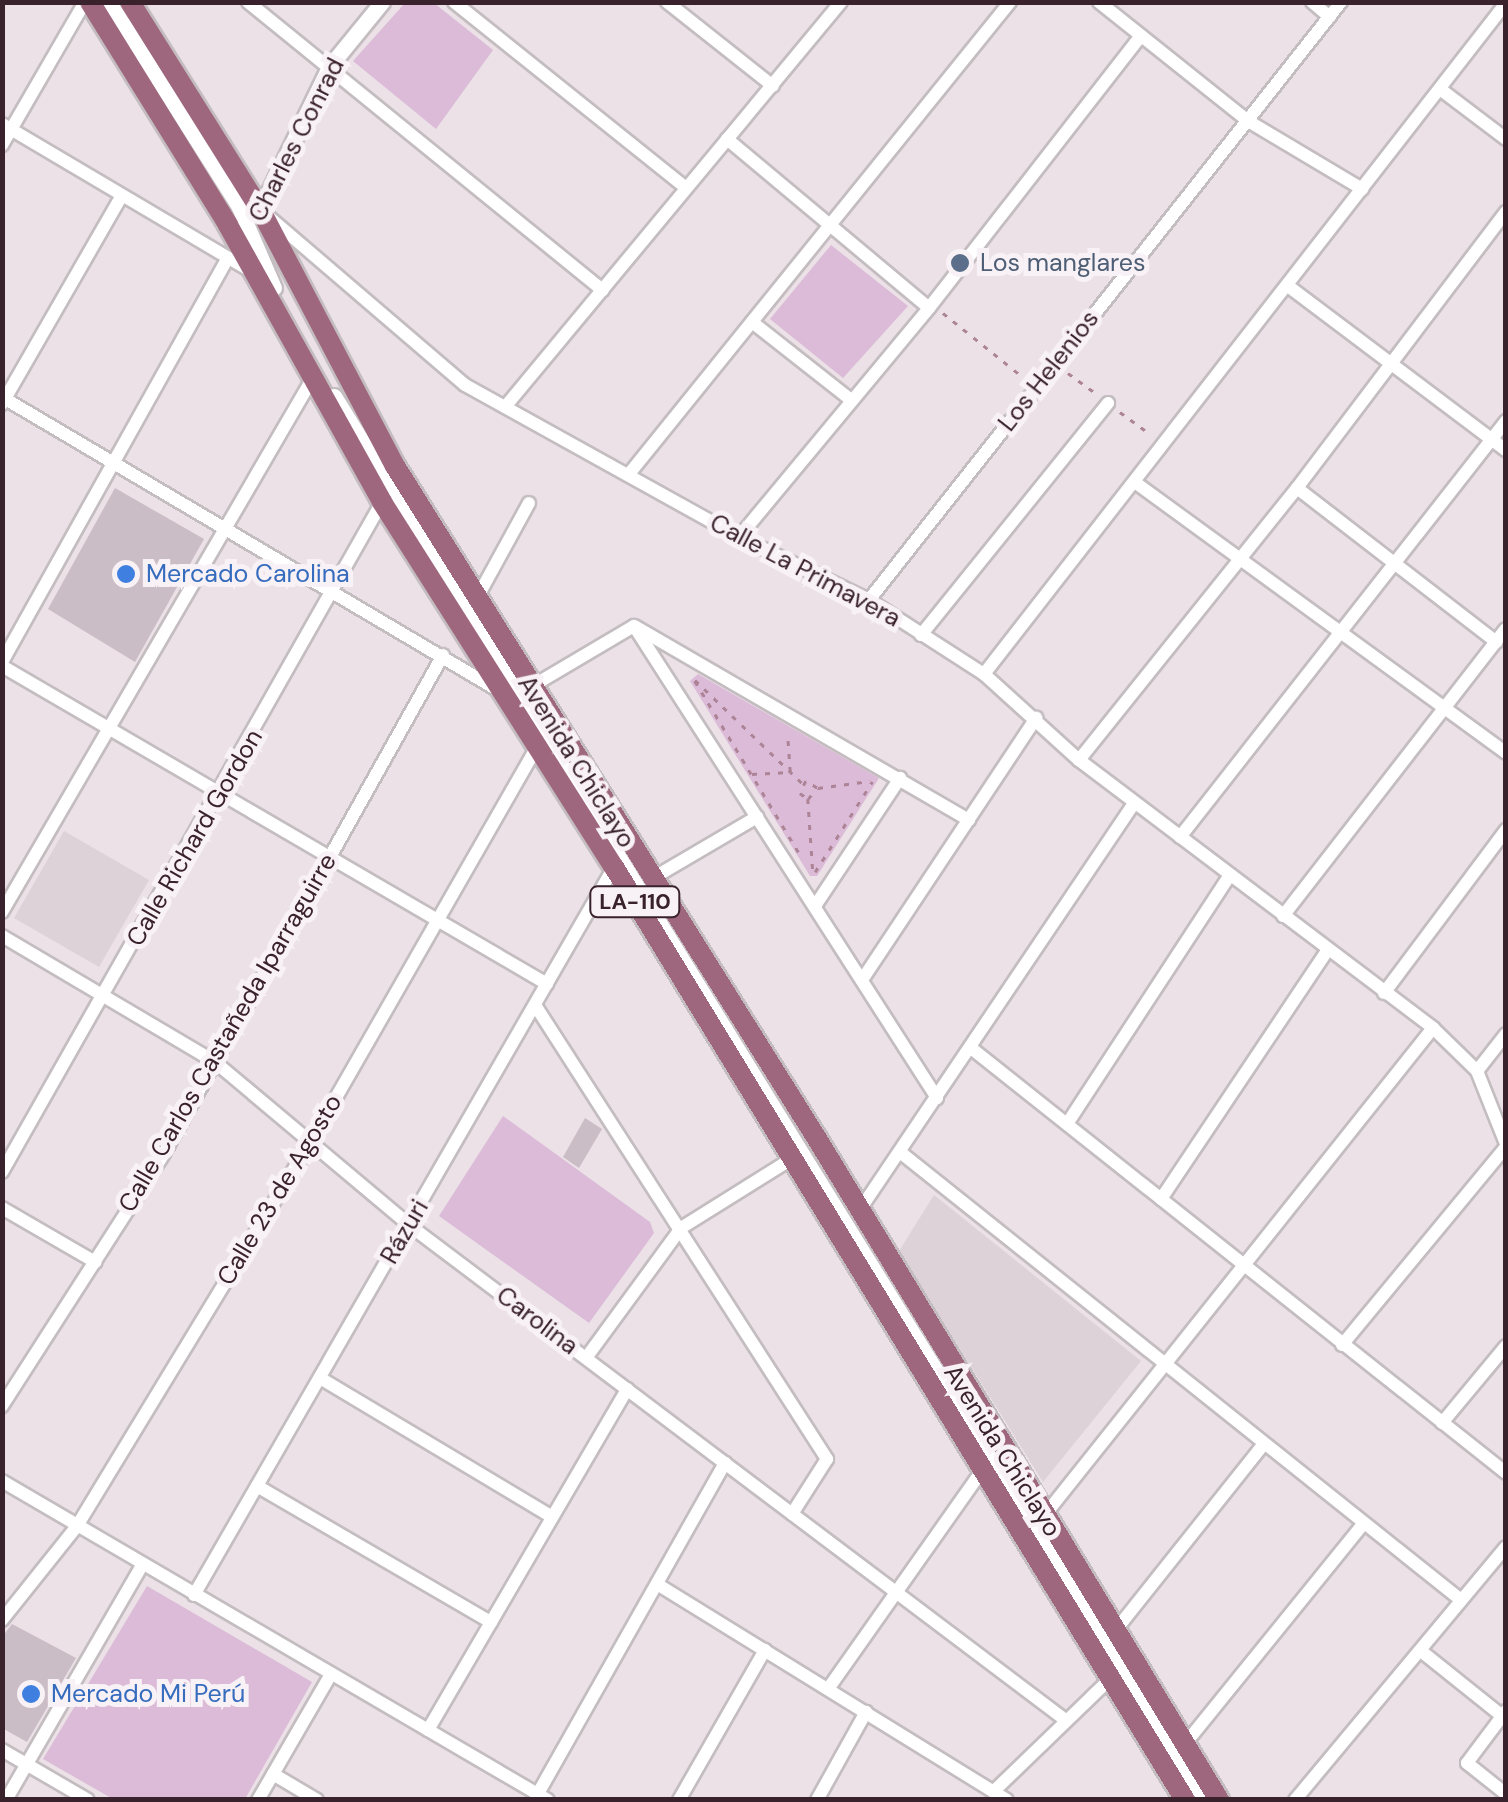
<!DOCTYPE html>
<meta charset="utf-8">
<style>
body{margin:0}
#map{position:relative;width:1508px;height:1802px;overflow:hidden;background:#ebe1e7;font-family:"DM Sans",sans-serif}
div>[style]{position:absolute}
[style*='--x']{left:calc(var(--x)*1px);top:calc(var(--y)*1px);width:calc(var(--w)*1px);rotate:calc(var(--a)*1deg)}
.built>*{inset:0;background:#ded2d9}
.green>*{inset:0;background:#dbbbd7}
.building>*{inset:0;background:#cbbdc5}
.path>*{height:2.5px;margin-top:-1.25px;transform-origin:0;background:repeating-linear-gradient(90deg,#ad8396 0 5px,transparent 0 13px)}
.roads{filter:drop-shadow(2px 0 #c4bdc0) drop-shadow(-2px 0 #c4bdc0) drop-shadow(0 2px #c4bdc0) drop-shadow(0 -2px #c4bdc0)}
.minor>*{height:12px;margin:-6px;padding:0 6px;transform-origin:6px;border-radius:6px;background:#fff}
.tertiary>*{height:15px;margin:-7.5px;padding:0 7.5px;transform-origin:7.5px;border-radius:7.5px;background:#fff}
.primary>*{height:20px;margin:-10px;padding:0 10px;transform-origin:10px;border-radius:10px;background:#9e677d}
.dots>*{width:28px;height:28px;translate:-50% -50%;box-sizing:border-box;border:5px solid #f8f1f5;border-radius:50%}
span{translate:-50% -50%;white-space:nowrap;text-align:center;line-height:1.15;-webkit-text-stroke:10px #f8f1f5;paint-order:stroke}
.shield-label span{padding:2px 8px;background:#f8f1f5;border:2px solid;border-radius:8px;-webkit-text-stroke-width:0}
.shield-label{font-size:22px;color:#3a222c;font-weight:700}
.street-label{font-size:25px;color:#3a222c}
.service-label{font-size:25px;color:#4e5e75}
.left{translate:0 -50%;text-align:left}
.shop-label{font-size:25px;color:#366cbe}
.frame{position:absolute;inset:0;border:5px solid #3a222c;pointer-events:none}
</style>
<div id="map">
<div class="built">
<i style="clip-path:polygon(64px 831px,149px 880px,99px 967px,14px 918px)"></i>
<i style="clip-path:polygon(934px 1195px,1141px 1361px,1043px 1482px,899px 1251px)"></i>
</div>
<div class="green">
<i style="clip-path:polygon(405px 3px,434px 3px,493px 50px,436px 129px,353px 61px)"></i>
<i style="clip-path:polygon(831px 245px,908px 306px,843px 378px,770px 319px)"></i>
<i style="clip-path:polygon(698px 674px,879px 778px,817px 876px,810px 876px,690px 681px)"></i>
<i style="clip-path:polygon(503px 1116px,650px 1222px,654px 1233px,589px 1323px,439px 1216px)"></i>
<i style="clip-path:polygon(147px 1586px,312px 1682px,245px 1799px,113px 1799px,43px 1759px)"></i>
</div>
<div class="building">
<i style="clip-path:polygon(115px 488px,204px 539px,135px 662px,48px 609px)"></i>
<i style="clip-path:polygon(585px 1118px,602px 1129px,579px 1168px,563px 1157px)"></i>
<i style="clip-path:polygon(12px 1624px,76px 1658px,27px 1742px,2px 1728px,2px 1637px)"></i>
</div>
<div class="path">
<i style="--x:943;--y:313;--w:102;--a:38.7"></i>
<i style="--x:1068;--y:373;--w:37;--a:36"></i>
<i style="--x:1120;--y:412;--w:37;--a:36"></i>
<i style="--x:695;--y:680;--w:149;--a:43.9"></i>
<i style="--x:695;--y:681;--w:207;--a:58.8"></i>
<i style="--x:752;--y:774;--w:38;--a:-3"></i>
<i style="--x:790;--y:772;--w:39;--a:-94"></i>
<i style="--x:818;--y:788;--w:52;--a:-7.7"></i>
<i style="--x:808;--y:799;--w:14;--a:-51"></i>
<i style="--x:817;--y:788;--w:13;--a:-148"></i>
<i style="--x:806;--y:781;--w:13;--a:117"></i>
<i style="--x:800;--y:793;--w:10;--a:37"></i>
<i style="--x:808;--y:799;--w:74;--a:86.1"></i>
<i style="--x:815;--y:872;--w:107;--a:-57.7"></i>
</div>
<div class="roads">
<div class="minor">
<i style="--x:248;--y:2;--w:457;--a:39.1"></i>
<i style="--x:454;--y:2;--w:296;--a:38.7"></i>
<i style="--x:667;--y:2;--w:135;--a:38.4"></i>
<i style="--x:1099;--y:2;--w:191;--a:38.6"></i>
<i style="--x:1248;--y:121;--w:133;--a:30.8"></i>
<i style="--x:1312;--y:2;--w:23;--a:40"></i>
<i style="--x:1440;--y:89;--w:83;--a:37.1"></i>
<i style="--x:2;--y:124;--w:287;--a:30.6"></i>
<i style="--x:727;--y:139;--w:263;--a:39.9"></i>
<i style="--x:2;--y:145;--w:165;--a:-59.9"></i>
<i style="--x:269;--y:217;--w:258;--a:40.6"></i>
<i style="--x:465;--y:385;--w:313;--a:29"></i>
<i style="--x:739;--y:537;--w:144;--a:25.9"></i>
<i style="--x:869;--y:600;--w:137;--a:32.8"></i>
<i style="--x:984;--y:674;--w:128;--a:42.2"></i>
<i style="--x:1079;--y:760;--w:444;--a:37.1"></i>
<i style="--x:1433;--y:1028;--w:62;--a:44.3"></i>
<i style="--x:1477;--y:1071;--w:79;--a:68.3"></i>
<i style="--x:1288;--y:286;--w:273;--a:37"></i>
<i style="--x:752;--y:322;--w:126;--a:38.2"></i>
<i style="--x:2;--y:397;--w:574;--a:30.59"></i>
<i style="--x:2;--y:404;--w:239;--a:-60.1"></i>
<i style="--x:505;--y:407;--w:526;--a:-50.32"></i>
<i style="--x:629;--y:474;--w:607;--a:-51.09"></i>
<i style="--x:1136;--y:483;--w:458;--a:36.1"></i>
<i style="--x:1297;--y:488;--w:252;--a:37.7"></i>
<i style="--x:739;--y:537;--w:298;--a:-50.3"></i>
<i style="--x:929;--y:308;--w:345;--a:-52.1"></i>
<i style="--x:478;--y:596;--w:106;--a:-61.3"></i>
<i style="--x:869;--y:600;--w:762;--a:-51.72"></i>
<i style="--x:634;--y:626;--w:561;--a:57.3"></i>
<i style="--x:636;--y:627;--w:385;--a:30.1"></i>
<i style="--x:921;--y:635;--w:298;--a:-51.1"></i>
<i style="--x:2;--y:662;--w:458;--a:-60.8"></i>
<i style="--x:2;--y:666;--w:631;--a:30.26"></i>
<i style="--x:984;--y:674;--w:850;--a:-52.12"></i>
<i style="--x:529;--y:688;--w:122;--a:-30.6"></i>
<i style="--x:1079;--y:760;--w:349;--a:-51.3"></i>
<i style="--x:1297;--y:488;--w:346;--a:-52.9"></i>
<i style="--x:1180;--y:837;--w:529;--a:-51.92"></i>
<i style="--x:653;--y:878;--w:121;--a:-30.4"></i>
<i style="--x:815;--y:906;--w:154;--a:-56.4"></i>
<i style="--x:2;--y:912;--w:614;--a:-59.8"></i>
<i style="--x:1283;--y:916;--w:363;--a:-52.2"></i>
<i style="--x:2;--y:936;--w:247;--a:30.6"></i>
<i style="--x:215;--y:1062;--w:253;--a:40"></i>
<i style="--x:409;--y:1225;--w:820;--a:37.02"></i>
<i style="--x:862;--y:980;--w:315;--a:-56.4"></i>
<i style="--x:1384;--y:993;--w:204;--a:-53.2"></i>
<i style="--x:535;--y:1005;--w:540;--a:57.25"></i>
<i style="--x:827;--y:1459;--w:65;--a:122.5"></i>
<i style="--x:971;--y:1048;--w:683;--a:38.46"></i>
<i style="--x:1477;--y:1071;--w:47;--a:-51.9"></i>
<i style="--x:1067;--y:1124;--w:298;--a:-56.8"></i>
<i style="--x:900;--y:1152;--w:718;--a:38.61"></i>
<i style="--x:2;--y:1172;--w:770;--a:-60.44"></i>
<i style="--x:1161;--y:1199;--w:300;--a:-56.2"></i>
<i style="--x:2;--y:1208;--w:108;--a:30.1"></i>
<i style="--x:859;--y:1211;--w:492;--a:-56"></i>
<i style="--x:1342;--y:1345;--w:257;--a:-50.4"></i>
<i style="--x:586;--y:1358;--w:161;--a:-53.8"></i>
<i style="--x:681;--y:1228;--w:128;--a:-32"></i>
<i style="--x:320;--y:1378;--w:270;--a:30.9"></i>
<i style="--x:2;--y:1406;--w:298;--a:-57.3"></i>
<i style="--x:163;--y:1155;--w:573;--a:-60.75"></i>
<i style="--x:1442;--y:1423;--w:100;--a:-50.3"></i>
<i style="--x:2;--y:1481;--w:632;--a:30.3"></i>
<i style="--x:257;--y:1486;--w:271;--a:30.2"></i>
<i style="--x:1044;--y:1516;--w:624;--a:-51.44"></i>
<i style="--x:657;--y:1584;--w:411;--a:31.7"></i>
<i style="--x:194;--y:1595;--w:840;--a:-60.02"></i>
<i style="--x:2;--y:1620;--w:120;--a:-51.4"></i>
<i style="--x:77;--y:1526;--w:448;--a:-58.7"></i>
<i style="--x:310;--y:1143;--w:457;--a:-60.2"></i>
<i style="--x:1115;--y:1631;--w:239;--a:-51.5"></i>
<i style="--x:1421;--y:1651;--w:104;--a:38.7"></i>
<i style="--x:828;--y:1689;--w:271;--a:-54.8"></i>
<i style="--x:1506;--y:1711;--w:65;--a:126.9"></i>
<i style="--x:1467;--y:1763;--w:50;--a:38.5"></i>
<i style="--x:428;--y:1730;--w:395;--a:-59.7"></i>
<i style="--x:1185;--y:1744;--w:284;--a:-51"></i>
<i style="--x:2;--y:1750;--w:99;--a:30.2"></i>
<i style="--x:273;--y:1774;--w:51;--a:30.6"></i>
<i style="--x:994;--y:1791;--w:163;--a:-44"></i>
<i style="--x:536;--y:1797;--w:384;--a:-60.5"></i>
<i style="--x:6;--y:1800;--w:272;--a:-59.9"></i>
<i style="--x:258;--y:1800;--w:146;--a:-59.9"></i>
<i style="--x:679;--y:1800;--w:173;--a:-60.2"></i>
<i style="--x:817;--y:1800;--w:101;--a:-60.9"></i>
<i style="--x:1295;--y:1800;--w:329;--a:-50.2"></i>
</div>
<div class="tertiary">
<i style="--x:109;--y:2;--w:243;--a:57.6"></i>
<i style="--x:239;--y:207;--w:88;--a:66.6"></i>
<i style="--x:258;--y:214;--w:163;--a:-64.2"></i>
<i style="--x:329;--y:67;--w:84;--a:-50.8"></i>
<i style="--x:334;--y:396;--w:1650;--a:58.3"></i>
</div>
<div class="primary">
<i style="--x:90;--y:2;--w:262;--a:58.2"></i>
<i style="--x:228;--y:225;--w:317;--a:60.9"></i>
<i style="--x:382;--y:502;--w:432;--a:57.6"></i>
<i style="--x:614;--y:867;--w:1094;--a:58.53"></i>
<i style="--x:130;--y:2;--w:244;--a:57.9"></i>
<i style="--x:260;--y:209;--w:290;--a:62.3"></i>
<i style="--x:395;--y:466;--w:798;--a:57.9"></i>
<i style="--x:819;--y:1142;--w:770;--a:58.7"></i>
</div>
</div>
<div class="dots">
<i style="left:960px;top:263px;background:#5c6f8a"></i>
<i style="left:126px;top:574px;background:#3f7fe0"></i>
<i style="left:31px;top:1694px;background:#3f7fe0"></i>
</div>
<div class="shield-label">
<span style="left:635px;top:902px">LA-110</span>
</div>
<div class="street-label">
<span style="left:297px;top:140px;rotate:-63deg">Charles Conrad</span>
<span style="left:1049px;top:371px;rotate:-52deg">Los Helenios</span>
<span style="left:805px;top:571px;rotate:28deg">Calle La Primavera</span>
<span style="left:576px;top:762px;rotate:58deg">Avenida Chiclayo</span>
<span style="left:195px;top:838px;rotate:-60deg">Calle Richard Gordon</span>
<span style="left:228px;top:1033px;rotate:-60deg">Calle Carlos Castañeda Iparraguirre</span>
<span style="left:280px;top:1190px;rotate:-59deg">Calle 23 de Agosto</span>
<span style="left:405px;top:1232px;rotate:-60deg">Rázuri</span>
<span style="left:537px;top:1321px;rotate:37deg">Carolina</span>
<span style="left:1002px;top:1451px;rotate:58deg">Avenida Chiclayo</span>
</div>
<div class="service-label">
<span class="left" style="left:980px;top:263px">Los manglares</span>
</div>
<div class="shop-label">
<span class="left" style="left:146px;top:574px">Mercado Carolina</span>
<span class="left" style="left:51px;top:1694px">Mercado Mi Perú</span>
</div>
<div class="frame"></div>
</div>
